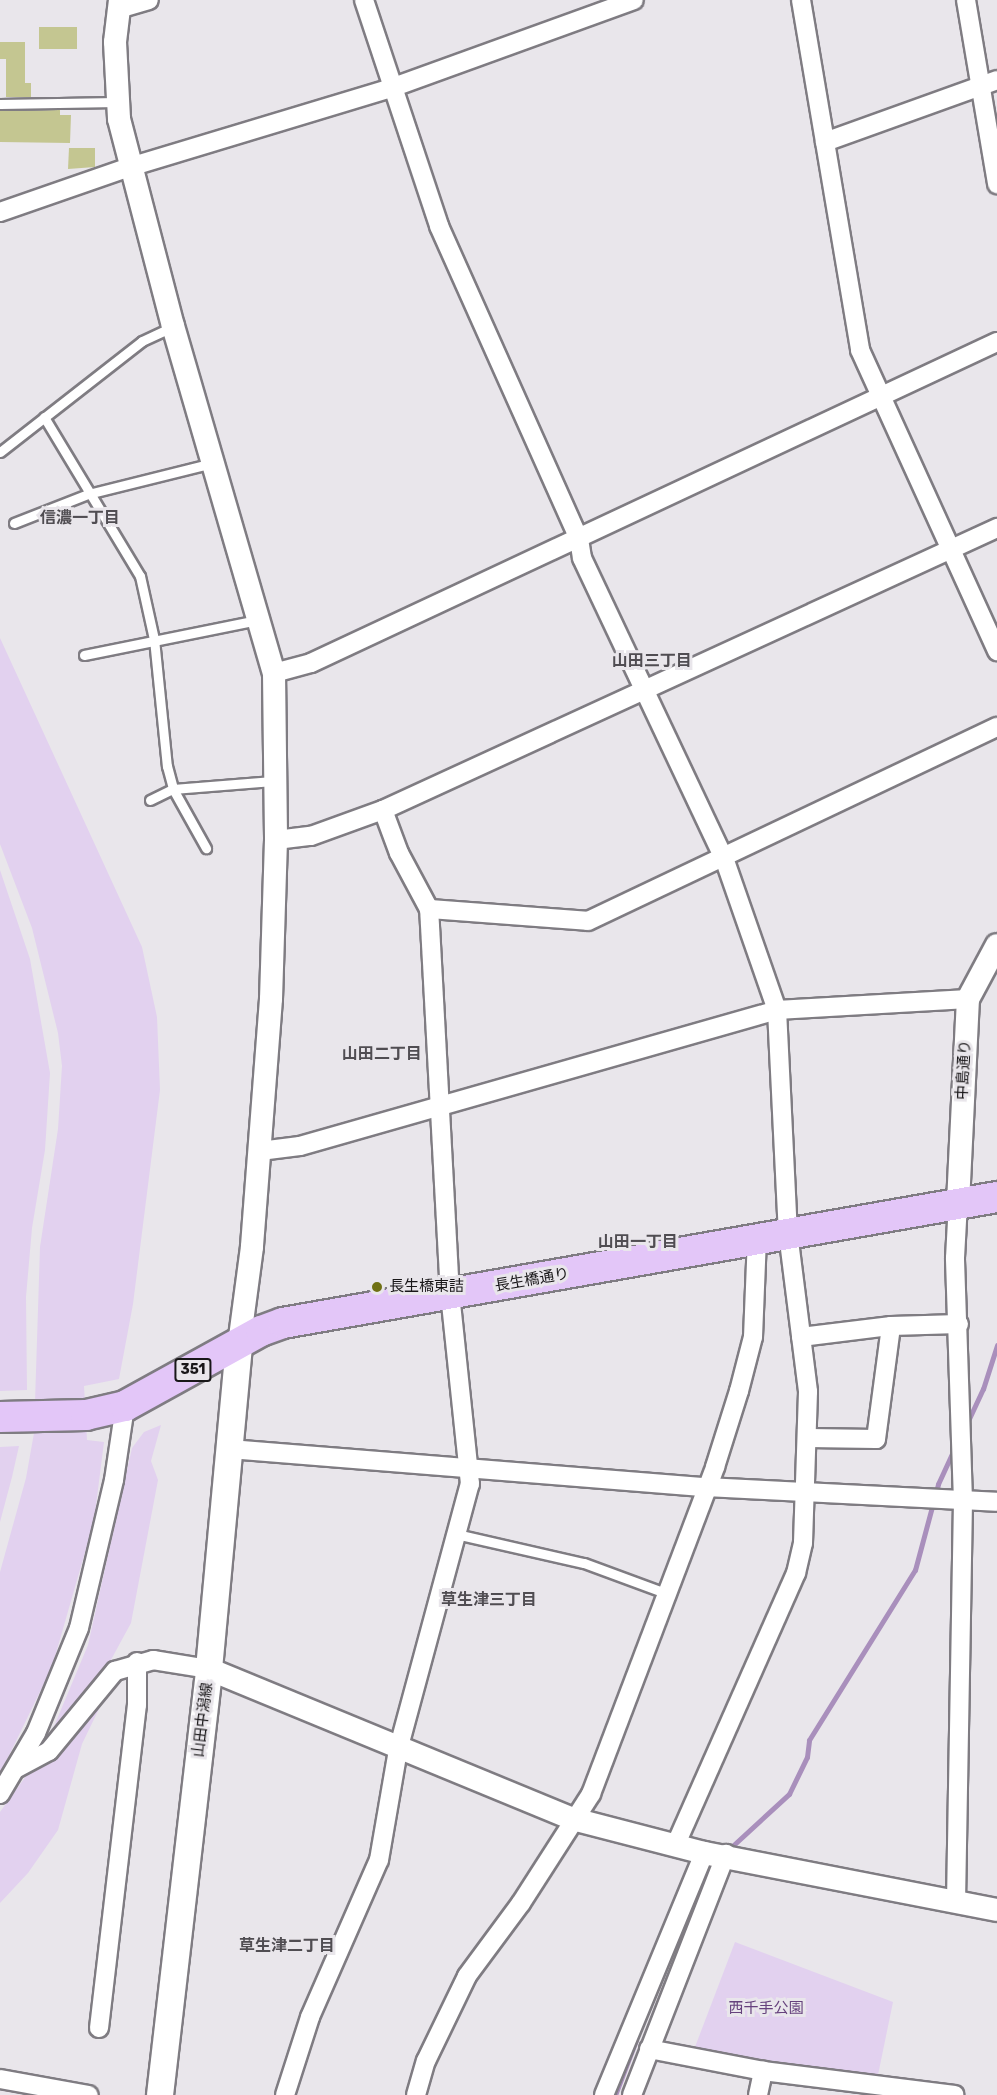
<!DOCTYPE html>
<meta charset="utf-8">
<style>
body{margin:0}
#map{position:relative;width:997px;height:2095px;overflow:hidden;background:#e9e6eb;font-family:Rubik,"Noto Sans JP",sans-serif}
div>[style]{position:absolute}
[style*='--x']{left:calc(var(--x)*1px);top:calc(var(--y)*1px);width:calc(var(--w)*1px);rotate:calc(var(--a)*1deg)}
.green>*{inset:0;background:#e2d1ef}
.stream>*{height:5px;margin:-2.5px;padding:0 2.5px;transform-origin:2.5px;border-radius:2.5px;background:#a98fbc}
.building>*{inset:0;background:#c4c691}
.roads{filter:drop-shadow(2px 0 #7f7c82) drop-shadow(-2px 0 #7f7c82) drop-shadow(0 2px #7f7c82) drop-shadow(0 -2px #7f7c82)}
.service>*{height:9px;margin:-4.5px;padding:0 4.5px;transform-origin:4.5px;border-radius:4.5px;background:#fff}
.minor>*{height:18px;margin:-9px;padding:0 9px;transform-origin:9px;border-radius:9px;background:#fff}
.tertiary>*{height:22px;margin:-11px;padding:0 11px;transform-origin:11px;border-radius:11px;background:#fff}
.secondary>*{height:26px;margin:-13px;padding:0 13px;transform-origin:13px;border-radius:13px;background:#fff}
.trunk>*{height:30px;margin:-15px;padding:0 15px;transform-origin:15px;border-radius:15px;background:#e3c6f8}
.dots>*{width:16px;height:16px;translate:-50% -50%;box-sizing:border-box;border:3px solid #e9e6eb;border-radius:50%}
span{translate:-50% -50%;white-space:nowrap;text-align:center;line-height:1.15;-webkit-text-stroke:6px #e9e6eb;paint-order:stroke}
.shield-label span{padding:2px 4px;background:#e9e6eb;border:2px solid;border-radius:4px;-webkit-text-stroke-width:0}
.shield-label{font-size:14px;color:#191719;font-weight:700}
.street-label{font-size:15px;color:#191719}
.poi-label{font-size:15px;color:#191719}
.left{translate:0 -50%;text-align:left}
.park-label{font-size:15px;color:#66427d}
.neighbourhood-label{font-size:16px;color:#504d52;font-weight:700}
</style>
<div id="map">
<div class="green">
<i style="clip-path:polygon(0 638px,142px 947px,157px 1017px,160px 1090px,133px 1304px,119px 1379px,84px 1386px,87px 1440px,104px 1442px,94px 1521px,52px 1667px,0 1774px,0 1572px,26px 1478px,34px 1433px,40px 1247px,58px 1129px,62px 1066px,58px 1033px,32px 928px,0 844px)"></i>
<i style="clip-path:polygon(0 870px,30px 959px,50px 1073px,45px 1150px,32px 1228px,26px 1297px,27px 1390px,0 1391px)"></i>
<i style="clip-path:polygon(161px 1425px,151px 1461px,158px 1480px,131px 1623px,106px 1669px,110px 1686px,82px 1744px,58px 1830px,28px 1873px,0 1903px,0 1812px,26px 1776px,55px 1724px,88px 1645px,132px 1448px,144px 1432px)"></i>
<i style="clip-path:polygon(19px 1446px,12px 1477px,0 1522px,0 1447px)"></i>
<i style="clip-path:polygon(735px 1942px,893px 2002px,878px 2075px,708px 2054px,695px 2047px)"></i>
</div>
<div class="stream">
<i style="--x:967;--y:1423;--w:38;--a:-65"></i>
<i style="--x:983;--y:1389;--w:46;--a:-72.3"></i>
<i style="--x:728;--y:1850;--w:83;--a:-42.6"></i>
<i style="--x:789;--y:1794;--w:41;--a:-64.1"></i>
<i style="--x:807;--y:1757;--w:17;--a:-83"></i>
<i style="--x:809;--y:1740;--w:200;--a:-58.1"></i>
<i style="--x:915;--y:1570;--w:89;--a:-75"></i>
<i style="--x:938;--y:1484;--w:41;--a:-65.3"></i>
<i style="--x:692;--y:1904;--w:47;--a:-60.7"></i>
<i style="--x:615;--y:2095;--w:59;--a:-69.1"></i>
</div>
<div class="building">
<i style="clip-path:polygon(39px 27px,77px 27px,77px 49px,39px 49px)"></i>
<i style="clip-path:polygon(0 42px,25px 42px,25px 83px,31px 83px,31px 97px,6px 97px,6px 59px,0 59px)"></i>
<i style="clip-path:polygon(60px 110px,60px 115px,71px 115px,70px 143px,0 142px,0 111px)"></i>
<i style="clip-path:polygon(69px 148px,95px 148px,95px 167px,68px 169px)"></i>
</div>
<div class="roads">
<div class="service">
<i style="--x:0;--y:104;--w:117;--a:-1"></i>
<i style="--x:44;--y:417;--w:186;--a:58.9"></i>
<i style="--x:140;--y:576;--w:65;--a:77.5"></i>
<i style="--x:154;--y:639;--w:128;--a:84.2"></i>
<i style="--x:167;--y:766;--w:24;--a:75"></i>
<i style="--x:173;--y:789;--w:68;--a:60.8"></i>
<i style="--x:0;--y:452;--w:180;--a:-38"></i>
<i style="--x:142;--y:341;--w:33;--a:-25"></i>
<i style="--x:14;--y:523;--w:79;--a:-21.4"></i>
<i style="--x:88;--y:494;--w:128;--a:-14"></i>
<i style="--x:84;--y:655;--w:177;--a:-11.4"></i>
<i style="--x:150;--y:800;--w:25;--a:-26"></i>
<i style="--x:173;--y:789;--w:100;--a:-4.6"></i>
<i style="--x:456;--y:1534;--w:131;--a:12.8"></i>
<i style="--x:584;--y:1563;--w:86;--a:20.3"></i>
</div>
<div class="minor">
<i style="--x:364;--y:0;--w:238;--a:71.6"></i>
<i style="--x:439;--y:226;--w:343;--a:65.9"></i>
<i style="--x:579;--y:539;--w:19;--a:81"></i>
<i style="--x:582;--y:558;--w:332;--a:64.7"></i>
<i style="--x:724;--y:858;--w:161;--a:70.8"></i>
<i style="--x:777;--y:1010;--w:223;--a:87.2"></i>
<i style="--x:788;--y:1233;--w:160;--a:82.8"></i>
<i style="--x:808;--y:1392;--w:151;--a:91.9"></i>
<i style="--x:803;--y:1543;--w:31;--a:103"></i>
<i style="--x:796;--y:1573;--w:299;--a:113.9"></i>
<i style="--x:801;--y:0;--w:355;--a:80.4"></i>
<i style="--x:860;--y:350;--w:331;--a:65.5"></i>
<i style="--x:966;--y:0;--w:187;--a:80.4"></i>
<i style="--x:118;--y:9;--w:32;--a:-16"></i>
<i style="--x:825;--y:142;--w:183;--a:-19.8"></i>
<i style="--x:0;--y:212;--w:141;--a:-19.1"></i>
<i style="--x:133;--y:166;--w:273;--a:-16.8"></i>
<i style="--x:394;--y:87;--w:255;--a:-19.9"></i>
<i style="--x:274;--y:673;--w:38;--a:-15"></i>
<i style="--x:311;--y:663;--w:757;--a:-25.08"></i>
<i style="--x:276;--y:840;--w:35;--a:-7"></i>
<i style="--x:311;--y:836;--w:77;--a:-19.9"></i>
<i style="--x:383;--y:810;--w:676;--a:-24.67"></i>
<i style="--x:429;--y:909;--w:159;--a:4.3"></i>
<i style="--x:588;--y:921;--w:453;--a:-25.4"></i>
<i style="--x:260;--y:1151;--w:40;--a:-7.1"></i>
<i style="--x:300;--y:1146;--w:496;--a:-15.9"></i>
<i style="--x:777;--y:1010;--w:191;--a:-3.3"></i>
<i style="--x:801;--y:1337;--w:91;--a:-7"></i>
<i style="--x:891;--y:1326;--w:68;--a:-1.7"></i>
<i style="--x:809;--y:1438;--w:67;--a:0.9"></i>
<i style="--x:876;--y:1439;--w:114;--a:-82.4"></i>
<i style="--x:229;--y:1449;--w:478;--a:4.6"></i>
<i style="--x:705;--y:1487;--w:292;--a:2.9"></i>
<i style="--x:17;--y:1768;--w:36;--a:-28"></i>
<i style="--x:49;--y:1751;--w:104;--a:-50.5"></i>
<i style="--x:115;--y:1671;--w:40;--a:-16"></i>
<i style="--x:153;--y:1660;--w:57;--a:9.1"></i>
<i style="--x:0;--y:1794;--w:71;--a:-59.5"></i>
<i style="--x:36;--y:1733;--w:113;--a:-67.7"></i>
<i style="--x:79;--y:1628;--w:152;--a:-76.7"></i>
<i style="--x:114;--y:1480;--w:75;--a:-81.5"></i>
<i style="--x:956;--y:1902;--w:401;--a:-89"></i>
<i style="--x:963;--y:1501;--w:243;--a:-91.9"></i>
<i style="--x:955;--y:1258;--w:55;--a:-86.9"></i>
<i style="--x:99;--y:2028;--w:325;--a:-83.3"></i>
<i style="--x:137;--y:1705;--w:43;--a:-90"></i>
<i style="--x:649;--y:2049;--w:116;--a:10.9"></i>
<i style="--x:763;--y:2071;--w:193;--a:7.1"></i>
<i style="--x:0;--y:2079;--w:90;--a:10.2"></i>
<i style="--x:285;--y:2095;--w:82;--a:-72.2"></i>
<i style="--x:310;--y:2017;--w:171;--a:-66.3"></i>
<i style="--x:379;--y:1860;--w:112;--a:-80.2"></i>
<i style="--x:398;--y:1750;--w:276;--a:-74.9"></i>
<i style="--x:470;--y:1484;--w:190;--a:-96"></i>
<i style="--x:450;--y:1295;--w:387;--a:-93.1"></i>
<i style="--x:429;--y:909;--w:64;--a:-118.2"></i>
<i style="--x:399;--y:853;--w:46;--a:-110.4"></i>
<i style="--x:416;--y:2095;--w:35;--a:-74"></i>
<i style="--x:426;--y:2061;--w:94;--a:-64.2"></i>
<i style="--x:467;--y:1976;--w:91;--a:-53.5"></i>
<i style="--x:521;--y:1903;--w:130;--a:-57.3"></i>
<i style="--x:591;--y:1794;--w:350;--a:-69.2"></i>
<i style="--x:715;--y:1467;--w:80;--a:-72.5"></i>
<i style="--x:739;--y:1391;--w:56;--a:-75.5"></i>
<i style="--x:753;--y:1337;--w:98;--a:-87.7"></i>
<i style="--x:604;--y:2095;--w:262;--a:-67.5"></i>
<i style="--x:632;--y:2095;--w:259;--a:-68.7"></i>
<i style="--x:758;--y:2095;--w:25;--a:-78"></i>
</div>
<div class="tertiary">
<i style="--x:120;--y:0;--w:42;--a:96.8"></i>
<i style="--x:115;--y:42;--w:77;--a:87"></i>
<i style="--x:119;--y:119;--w:214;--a:75.4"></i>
<i style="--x:173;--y:326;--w:361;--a:73.8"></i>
<i style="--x:274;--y:673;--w:167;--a:89.3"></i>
<i style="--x:276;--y:840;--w:159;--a:91.8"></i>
<i style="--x:271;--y:999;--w:249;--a:94.4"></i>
<i style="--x:252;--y:1247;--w:99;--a:97.6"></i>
<i style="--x:958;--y:1203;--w:204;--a:-87.2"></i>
<i style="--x:968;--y:999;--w:61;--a:-61.8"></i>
<i style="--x:209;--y:1669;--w:394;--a:22.4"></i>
<i style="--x:573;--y:1819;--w:135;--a:14.5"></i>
<i style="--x:704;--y:1853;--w:298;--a:11"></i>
</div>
<div class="secondary">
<i style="--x:160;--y:2095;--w:429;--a:-83.4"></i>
<i style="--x:209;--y:1669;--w:325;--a:-84.7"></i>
</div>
<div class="trunk">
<i style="--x:0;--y:1417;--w:86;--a:-1.3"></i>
<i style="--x:86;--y:1415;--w:40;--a:-13"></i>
<i style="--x:125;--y:1406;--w:155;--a:-28.9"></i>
<i style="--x:261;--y:1331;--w:23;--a:-20"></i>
<i style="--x:283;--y:1323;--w:725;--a:-10.01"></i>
</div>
</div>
<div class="dots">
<i style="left:377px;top:1287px;background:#6f7013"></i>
</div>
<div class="shield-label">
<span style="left:193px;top:1370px">351</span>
</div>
<div class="street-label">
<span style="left:964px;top:1070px;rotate:-87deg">中島通り</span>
<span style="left:532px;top:1280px;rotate:-10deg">長生橋通り</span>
<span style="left:203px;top:1720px;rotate:-83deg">山田中潟線</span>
</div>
<div class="poi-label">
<span class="left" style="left:389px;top:1287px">長生橋東詰</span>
</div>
<div class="park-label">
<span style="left:766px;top:2009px">西千手公園</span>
</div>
<div class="neighbourhood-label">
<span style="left:80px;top:518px">信濃一丁目</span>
<span style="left:652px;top:661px">山田三丁目</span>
<span style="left:382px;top:1054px">山田二丁目</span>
<span style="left:638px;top:1242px">山田一丁目</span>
<span style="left:489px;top:1600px">草生津三丁目</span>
<span style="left:287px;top:1946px">草生津二丁目</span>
</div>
</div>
